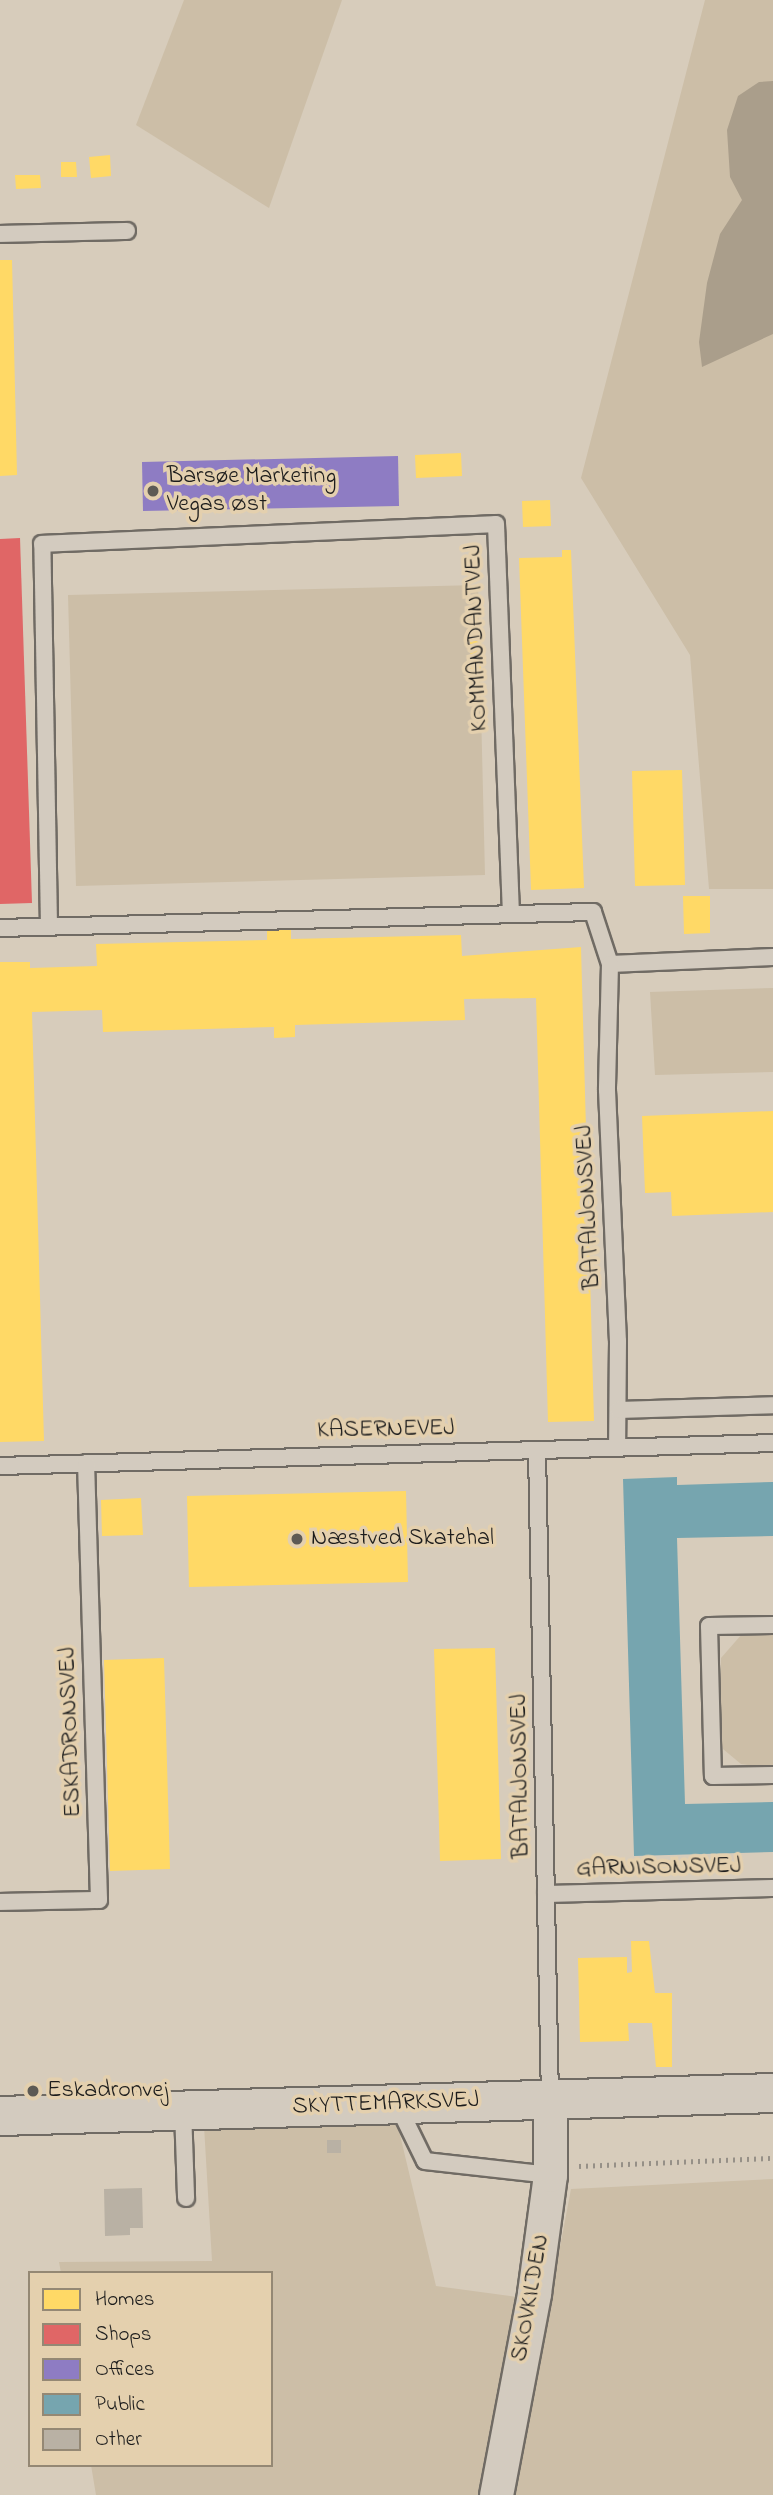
<!DOCTYPE html>
<meta charset="utf-8">
<style>
body{margin:0}
#map{position:relative;width:773px;height:2495px;overflow:hidden;background:#d7ccbb;font-family:"Indie Flower",sans-serif}
div>[style]{position:absolute}
[style*='--x']{left:calc(var(--x)*1px);top:calc(var(--y)*1px);width:calc(var(--w)*1px);rotate:calc(var(--a)*1deg)}
.green>*{inset:0;background:#ccbea7}
.water>*{inset:0;background:#aa9e8b}
.homes>*{inset:0;background:#ffd966}
.shops>*{inset:0;background:#e06666}
.offices>*{inset:0;background:#8e7cc3}
.public>*{inset:0;background:#76a5af}
.building>*{inset:0;background:#b9b1a4}
.path>*{height:4.5px;margin-top:-2.25px;transform-origin:0;background:repeating-linear-gradient(90deg,#969087 0 2px,transparent 0 7px)}
.roads{filter:drop-shadow(2px 0 #706b64) drop-shadow(-2px 0 #706b64) drop-shadow(0 2px #706b64) drop-shadow(0 -2px #706b64)}
.service>*{height:16px;margin:-8px;padding:0 8px;transform-origin:8px;border-radius:8px;background:#d3cbbf}
.minor>*{height:33px;margin:-16.5px;padding:0 16.5px;transform-origin:16.5px;border-radius:16.5px;background:#d3cbbf}
.tertiary>*{height:38px;margin:-19px;padding:0 19px;transform-origin:19px;border-radius:19px;background:#d3cbbf}
.dots>*{width:19px;height:19px;translate:-50% -50%;box-sizing:border-box;border:4px solid #e4d0ae;border-radius:50%}
span{translate:-50% -50%;white-space:nowrap;text-align:center;line-height:1.15;-webkit-text-stroke:7px #e4d0ae;paint-order:stroke}
.poi-label{font-size:24px;color:#1c1c1c}
.left{translate:0 -50%;text-align:left}
.street-label{font-size:24px;color:#1c1c1c}
.legend{position:absolute;left:28px;top:2271px;width:245px;height:196px;box-sizing:border-box;background:#e4d0ae;border:2px solid #948874;margin:0;padding:9px 12px;list-style:none;font-size:21px;color:#1c1c1c}
.legend li{display:flex;align-items:center;gap:14px;height:35px}
.legend b{width:35px;border:2px solid #948874}
</style>
<div id="map">
<div class="green">
<i style="clip-path:polygon(184px 0,342px 0,269px 208px,136px 125px)"></i>
<i style="clip-path:polygon(705px 0,773px 0,773px 889px,709px 889px,690px 655px,581px 478px)"></i>
<i style="clip-path:polygon(478px 585px,485px 875px,76px 886px,68px 595px)"></i>
<i style="clip-path:polygon(773px 988px,773px 1072px,655px 1075px,650px 992px)"></i>
<i style="clip-path:polygon(773px 1633px,773px 1766px,755px 1766px,741px 1764px,723px 1749px,719px 1735px,721px 1658px,742px 1634px)"></i>
<i style="clip-path:polygon(396px 2118px,436px 2286px,524px 2298px,483px 2495px,96px 2495px,91px 2465px,271px 2465px,271px 2273px,61px 2273px,59px 2262px,212px 2261px,204px 2126px)"></i>
<i style="clip-path:polygon(773px 2179px,773px 2495px,513px 2495px,571px 2189px)"></i>
</div>
<div class="water">
<i style="clip-path:polygon(773px 81px,773px 334px,702px 367px,699px 342px,707px 283px,720px 234px,742px 200px,730px 177px,727px 130px,738px 96px,759px 82px)"></i>
</div>
<div class="homes">
<i style="clip-path:polygon(110px 155px,111px 176px,91px 178px,89px 157px)"></i>
<i style="clip-path:polygon(61px 162px,76px 162px,77px 177px,61px 177px)"></i>
<i style="clip-path:polygon(15px 175px,40px 175px,41px 188px,16px 189px)"></i>
<i style="clip-path:polygon(0 260px,12px 260px,17px 475px,0 476px)"></i>
<i style="clip-path:polygon(461px 453px,462px 476px,416px 478px,415px 455px)"></i>
<i style="clip-path:polygon(550px 500px,551px 526px,523px 527px,522px 501px)"></i>
<i style="clip-path:polygon(562px 550px,571px 550px,584px 888px,531px 890px,519px 558px,562px 557px)"></i>
<i style="clip-path:polygon(470px 641px,481px 641px,481px 670px,471px 670px)"></i>
<i style="clip-path:polygon(682px 770px,685px 885px,635px 886px,632px 771px)"></i>
<i style="clip-path:polygon(683px 896px,710px 896px,710px 933px,684px 934px)"></i>
<i style="clip-path:polygon(267px 929px,291px 929px,291px 939px,461px 935px,462px 956px,581px 947px,594px 1421px,548px 1422px,536px 998px,464px 999px,465px 1020px,295px 1025px,295px 1037px,274px 1038px,274px 1027px,103px 1032px,102px 1010px,32px 1012px,44px 1441px,0 1442px,0 962px,30px 962px,30px 968px,97px 966px,96px 944px,267px 940px)"></i>
<i style="clip-path:polygon(773px 1111px,773px 1212px,672px 1216px,671px 1192px,645px 1193px,642px 1116px)"></i>
<i style="clip-path:polygon(406px 1491px,408px 1582px,189px 1587px,187px 1496px)"></i>
<i style="clip-path:polygon(141px 1498px,143px 1535px,102px 1536px,101px 1500px)"></i>
<i style="clip-path:polygon(495px 1648px,501px 1859px,440px 1861px,434px 1649px)"></i>
<i style="clip-path:polygon(164px 1658px,170px 1869px,110px 1871px,104px 1660px)"></i>
<i style="clip-path:polygon(631px 1941px,649px 1941px,655px 1993px,672px 1993px,672px 2067px,656px 2067px,652px 2023px,628px 2023px,629px 2041px,580px 2042px,578px 1958px,627px 1957px,627px 1973px,632px 1972px)"></i>
</div>
<div class="shops">
<i style="clip-path:polygon(20px 538px,32px 903px,0 904px,0 539px)"></i>
</div>
<div class="offices">
<i style="clip-path:polygon(398px 456px,399px 506px,143px 511px,142px 462px)"></i>
</div>
<div class="public">
<i style="clip-path:polygon(677px 1477px,677px 1485px,773px 1482px,773px 1536px,677px 1538px,685px 1804px,773px 1802px,773px 1852px,634px 1856px,623px 1479px)"></i>
</div>
<div class="building">
<i style="clip-path:polygon(327px 2140px,341px 2140px,341px 2153px,327px 2153px)"></i>
<i style="clip-path:polygon(142px 2188px,143px 2228px,130px 2228px,130px 2235px,105px 2236px,104px 2189px)"></i>
</div>
<div class="path">
<i style="--x:579;--y:2166;--w:194;--a:-2.4"></i>
</div>
<div class="roads">
<div class="service">
<i style="--x:0;--y:234;--w:127;--a:-1.4"></i>
<i style="--x:49;--y:926;--w:382;--a:-91"></i>
<i style="--x:42;--y:544;--w:454;--a:-2.5"></i>
<i style="--x:496;--y:524;--w:390;--a:87.8"></i>
<i style="--x:0;--y:928;--w:593;--a:-1.55"></i>
<i style="--x:593;--y:912;--w:55;--a:71.9"></i>
<i style="--x:610;--y:964;--w:163;--a:-2.5"></i>
<i style="--x:610;--y:964;--w:126;--a:91.4"></i>
<i style="--x:607;--y:1090;--w:251;--a:87.5"></i>
<i style="--x:618;--y:1341;--w:106;--a:90.5"></i>
<i style="--x:618;--y:1410;--w:155;--a:-1.8"></i>
<i style="--x:537;--y:1451;--w:648;--a:88.85"></i>
<i style="--x:0;--y:1466;--w:773;--a:-1.7"></i>
<i style="--x:773;--y:1625;--w:64;--a:179.1"></i>
<i style="--x:709;--y:1626;--w:150;--a:88.5"></i>
<i style="--x:713;--y:1776;--w:60;--a:-1"></i>
<i style="--x:546;--y:1894;--w:227;--a:-1.5"></i>
<i style="--x:0;--y:1902;--w:99;--a:-1.2"></i>
<i style="--x:99;--y:1900;--w:437;--a:-91.7"></i>
<i style="--x:398;--y:2106;--w:61;--a:63.9"></i>
<i style="--x:425;--y:2161;--w:126;--a:6.4"></i>
<i style="--x:183;--y:2110;--w:88;--a:88"></i>
</div>
<div class="minor">
<i style="--x:496;--y:2495;--w:206;--a:-79.3"></i>
<i style="--x:534;--y:2293;--w:119;--a:-82.3"></i>
<i style="--x:550;--y:2175;--w:76;--a:-90"></i>
</div>
<div class="tertiary">
<i style="--x:0;--y:2116;--w:773;--a:-1.7"></i>
</div>
</div>
<div class="dots">
<i style="left:153px;top:491px;background:#5d5a54"></i>
<i style="left:297px;top:1539px;background:#5d5a54"></i>
<i style="left:33px;top:2091px;background:#5d5a54"></i>
</div>
<div class="poi-label">
<span class="left" style="left:167px;top:491px">Barsøe Marketing<br>Vegas Øst</span>
<span class="left" style="left:311px;top:1539px">Næstved Skatehal</span>
<span class="left" style="left:47px;top:2091px">Eskadronvej</span>
</div>
<div class="street-label">
<span style="left:477px;top:638px;rotate:-92deg">KOMMANDANTVEJ</span>
<span style="left:589px;top:1207px;rotate:-93deg">BATALJONSVEJ</span>
<span style="left:386px;top:1430px;rotate:-1deg">KASERNEVEJ</span>
<span style="left:71px;top:1732px;rotate:-92deg">ESKADRONSVEJ</span>
<span style="left:521px;top:1776px;rotate:-91deg">BATALJONSVEJ</span>
<span style="left:659px;top:1868px;rotate:-1deg">GARNISONSVEJ</span>
<span style="left:386px;top:2104px;rotate:-2deg">SKYTTEMARKSVEJ</span>
<span style="left:531px;top:2298px;rotate:-80deg">SKOVKILDEN</span>
</div>
<ul class="legend">
<li><b style="height:19px;background:#ffd966"></b>Homes</li>
<li><b style="height:19px;background:#e06666"></b>Shops</li>
<li><b style="height:19px;background:#8e7cc3"></b>Offices</li>
<li><b style="height:19px;background:#76a5af"></b>Public</li>
<li><b style="height:19px;background:#b9b1a4"></b>Other</li>
</ul>
</div>
